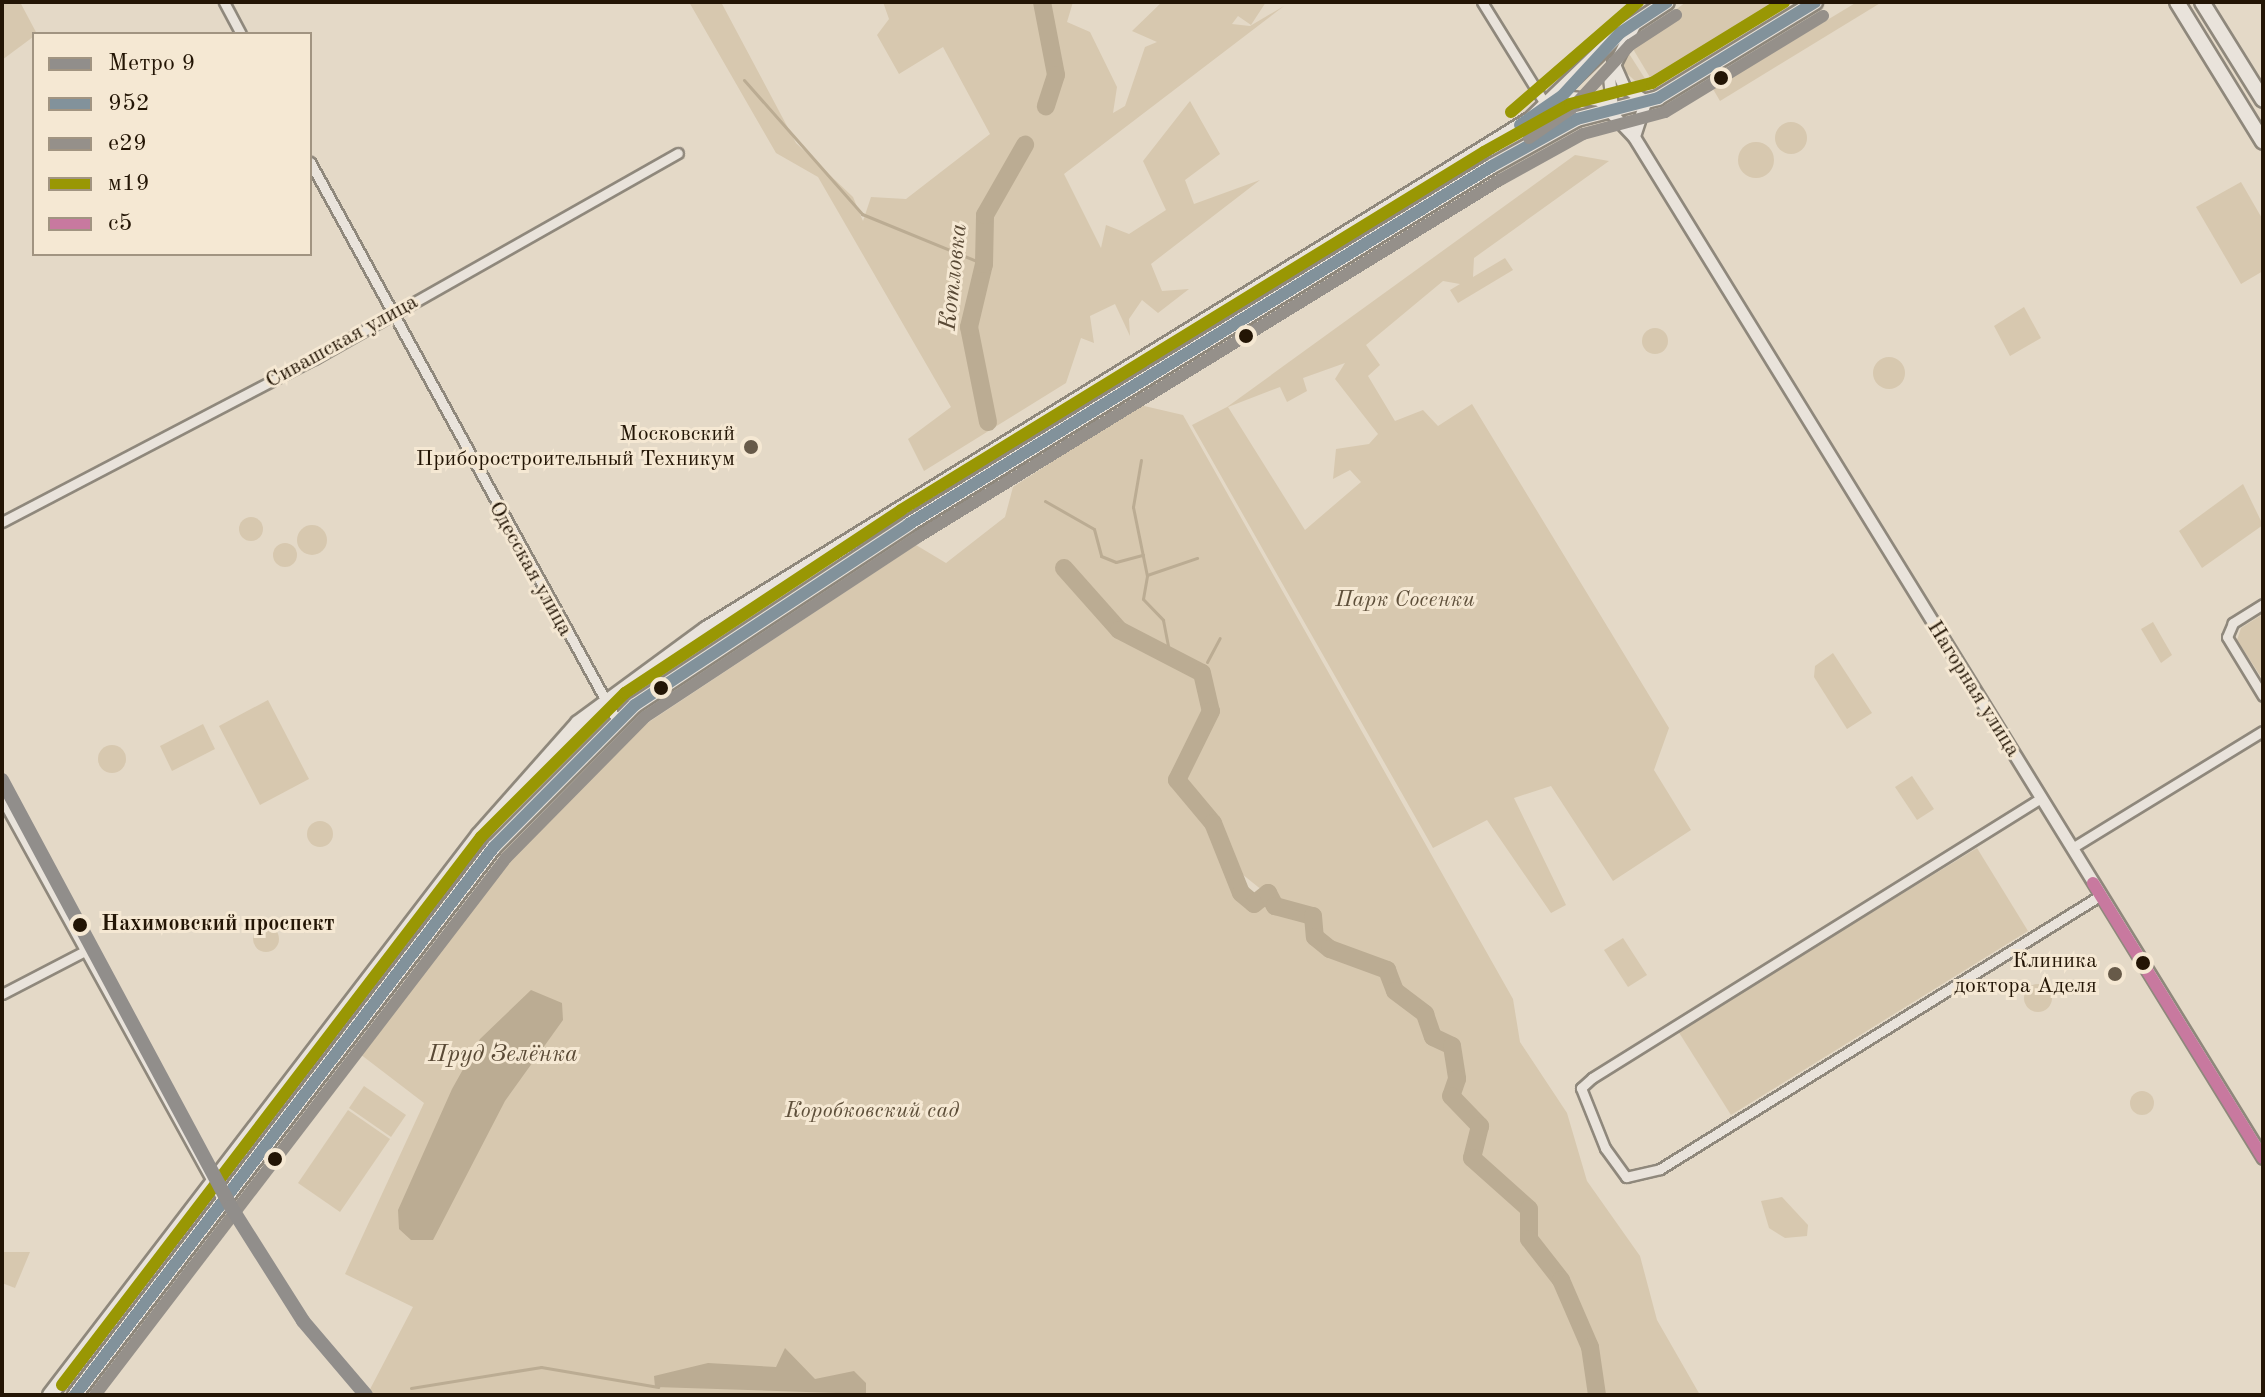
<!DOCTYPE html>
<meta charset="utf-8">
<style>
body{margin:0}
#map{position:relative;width:2265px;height:1397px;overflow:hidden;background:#e4d9c7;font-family:"Old Standard TT",serif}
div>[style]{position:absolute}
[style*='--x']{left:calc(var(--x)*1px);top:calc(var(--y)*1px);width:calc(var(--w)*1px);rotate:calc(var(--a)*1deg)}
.green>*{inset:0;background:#d7c8af}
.round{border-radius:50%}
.water>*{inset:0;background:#bbac93}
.stream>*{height:3px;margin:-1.5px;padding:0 1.5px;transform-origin:1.5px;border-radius:1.5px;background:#bbac93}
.river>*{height:18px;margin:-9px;padding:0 9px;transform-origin:9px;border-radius:9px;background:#bbac93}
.roads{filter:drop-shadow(2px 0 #8f887c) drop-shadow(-2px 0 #8f887c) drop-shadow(0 2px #8f887c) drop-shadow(0 -2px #8f887c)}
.minor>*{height:9px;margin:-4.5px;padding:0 4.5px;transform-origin:4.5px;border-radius:4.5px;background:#e9e3db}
.tertiary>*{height:11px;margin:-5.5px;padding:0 5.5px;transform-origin:5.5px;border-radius:5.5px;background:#e9e3db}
.secondary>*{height:14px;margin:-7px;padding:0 7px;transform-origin:7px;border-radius:7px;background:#e9e3db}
.bus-1>*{height:12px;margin:-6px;padding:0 6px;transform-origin:6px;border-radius:6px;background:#82929b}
.bus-2>*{height:12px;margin:-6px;padding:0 6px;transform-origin:6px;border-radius:6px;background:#95908a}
.bus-3>*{height:12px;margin:-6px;padding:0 6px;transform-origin:6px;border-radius:6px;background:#999704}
.bus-4>*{height:12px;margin:-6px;padding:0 6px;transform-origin:6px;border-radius:6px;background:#c8799f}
.metro-1>*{height:14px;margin:-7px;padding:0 7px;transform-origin:7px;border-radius:7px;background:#918e8b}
.dots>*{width:22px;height:22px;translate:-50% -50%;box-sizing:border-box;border:4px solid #f5e8d3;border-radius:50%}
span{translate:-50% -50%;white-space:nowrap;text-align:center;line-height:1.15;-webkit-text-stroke:6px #f5e8d3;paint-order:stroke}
.street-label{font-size:22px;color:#231505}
.poi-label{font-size:22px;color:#231505}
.right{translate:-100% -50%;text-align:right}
.park-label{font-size:22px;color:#5e4f3a;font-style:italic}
.stop-label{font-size:22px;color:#231505;font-weight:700}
.left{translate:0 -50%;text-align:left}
.water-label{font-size:24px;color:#594935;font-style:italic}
.frame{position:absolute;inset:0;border:4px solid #231505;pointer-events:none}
.legend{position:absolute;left:32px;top:32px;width:280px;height:224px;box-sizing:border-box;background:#f5e8d3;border:2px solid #a19481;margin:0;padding:10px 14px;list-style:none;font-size:24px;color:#231505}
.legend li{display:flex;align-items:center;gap:16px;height:40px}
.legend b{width:40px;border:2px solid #a19481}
</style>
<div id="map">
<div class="green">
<i style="clip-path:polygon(2px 2px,20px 2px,37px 34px,2px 60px)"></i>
<i style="clip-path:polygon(689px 2px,721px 2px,796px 143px,853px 197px,863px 221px,871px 197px,906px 199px,990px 134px,943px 47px,899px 74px,877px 35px,889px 19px,883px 2px,1073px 2px,1067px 22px,1090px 32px,1117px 87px,1113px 113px,1125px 106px,1145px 47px,1157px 42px,1132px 31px,1162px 2px,1266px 2px,1251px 25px,1238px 16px,1232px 24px,1250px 26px,1284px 6px,1064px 174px,1101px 248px,1106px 225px,1129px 234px,1166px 210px,1143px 161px,1190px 101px,1220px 154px,1185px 180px,1194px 204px,1260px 180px,1151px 264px,1162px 291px,1189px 289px,1158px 313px,1142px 300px,1129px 319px,1130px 336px,1115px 304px,1090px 316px,1094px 343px,1081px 338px,1066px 383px,924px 471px,908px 439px,951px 407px,818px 177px,776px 153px)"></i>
<i style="clip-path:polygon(1686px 2px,1786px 2px,1654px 84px,1630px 44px)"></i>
<i style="clip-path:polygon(1857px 2px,1882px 2px,1720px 101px,1713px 89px)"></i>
<i style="clip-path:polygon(1626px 49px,1651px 88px,1646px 91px,1620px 67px)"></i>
<i class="round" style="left:1775px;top:122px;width:32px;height:32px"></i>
<i class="round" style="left:1738px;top:142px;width:36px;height:36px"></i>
<i style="clip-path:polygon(evenodd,1575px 155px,1609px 161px,1474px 258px,1473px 277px,1505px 258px,1513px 270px,1458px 303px,1450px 290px,1460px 284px,1443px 281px,1366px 345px,1380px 365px,1368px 376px,1395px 421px,1423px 410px,1438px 426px,1472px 404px,1669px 728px,1654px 770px,1691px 830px,1613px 881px,1551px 786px,1514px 798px,1566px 905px,1551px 913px,1487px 820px,1433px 848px,1192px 425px,1227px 407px,1575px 155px,1345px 363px,1335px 379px,1378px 434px,1369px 444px,1336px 449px,1333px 479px,1350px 470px,1361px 482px,1305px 530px,1228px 407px,1280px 387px,1287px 402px,1307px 391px,1303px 378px,1345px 363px)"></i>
<i style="clip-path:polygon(2241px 182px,2263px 220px,2263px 271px,2241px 284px,2196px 207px)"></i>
<i style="clip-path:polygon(2024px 307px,2041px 338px,2010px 356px,1994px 326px)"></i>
<i class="round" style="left:1642px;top:328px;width:26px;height:26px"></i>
<i class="round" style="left:1873px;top:357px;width:32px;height:32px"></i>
<i style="clip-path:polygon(evenodd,1140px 405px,1183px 415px,1513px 999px,1520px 1042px,1567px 1113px,1587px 1181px,1640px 1256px,1657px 1320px,1700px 1395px,367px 1395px,413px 1307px,345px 1274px,424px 1103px,360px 1054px,501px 867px,646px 724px,916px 545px,946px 563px,1005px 517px,1013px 487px,1140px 405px,1242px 874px,1268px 895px,1254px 905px,1240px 894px,1242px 874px)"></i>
<i style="clip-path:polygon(2243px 484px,2263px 525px,2202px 568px,2179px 531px)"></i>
<i class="round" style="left:239px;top:517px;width:24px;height:24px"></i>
<i class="round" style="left:297px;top:525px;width:30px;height:30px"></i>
<i class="round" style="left:273px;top:543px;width:24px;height:24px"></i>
<i style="clip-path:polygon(2263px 614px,2263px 680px,2237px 640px,2241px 628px)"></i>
<i style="clip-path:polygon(2153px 622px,2172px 655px,2161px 663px,2141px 629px)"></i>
<i style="clip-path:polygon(1833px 653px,1872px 713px,1847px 729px,1814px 677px,1815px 666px)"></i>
<i style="clip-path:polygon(268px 700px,309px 779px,260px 805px,219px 726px)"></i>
<i style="clip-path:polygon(203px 724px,215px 749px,172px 771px,160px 746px)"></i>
<i class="round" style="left:98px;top:745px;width:28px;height:28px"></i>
<i style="clip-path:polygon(1912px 776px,1934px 809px,1917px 820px,1895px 787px)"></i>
<i class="round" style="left:307px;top:821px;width:26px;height:26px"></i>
<i style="clip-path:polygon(1977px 848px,2028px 931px,1731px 1115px,1678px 1031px)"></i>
<i class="round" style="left:253px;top:926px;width:26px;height:26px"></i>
<i style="clip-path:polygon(1623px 938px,1647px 975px,1628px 987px,1604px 950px)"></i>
<i class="round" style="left:2024px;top:984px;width:28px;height:28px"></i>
<i style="clip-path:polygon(364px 1086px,406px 1115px,391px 1137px,349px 1108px)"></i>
<i class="round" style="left:2130px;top:1091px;width:24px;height:24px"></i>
<i style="clip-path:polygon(348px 1110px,390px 1139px,340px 1212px,298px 1183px)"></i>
<i style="clip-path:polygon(1782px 1197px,1808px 1225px,1807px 1236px,1785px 1238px,1769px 1228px,1761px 1201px)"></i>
<i style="clip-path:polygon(2px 1252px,30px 1252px,15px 1288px,2px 1283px)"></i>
</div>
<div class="water">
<i style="clip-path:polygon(531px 990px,562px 1003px,563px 1020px,505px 1101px,433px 1240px,411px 1240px,399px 1229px,398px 1210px,452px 1089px,480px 1039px)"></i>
<i style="clip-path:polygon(785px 1348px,815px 1379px,854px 1371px,866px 1383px,866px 1394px,655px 1387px,654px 1376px,708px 1363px,776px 1367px)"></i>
</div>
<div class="stream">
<i style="--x:744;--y:80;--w:179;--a:48.6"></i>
<i style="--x:862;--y:214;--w:132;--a:22.3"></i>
<i style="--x:1141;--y:460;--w:48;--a:99.7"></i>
<i style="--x:1133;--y:507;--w:70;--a:78.5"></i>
<i style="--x:1147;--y:576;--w:23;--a:100"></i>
<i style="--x:1143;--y:599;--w:29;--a:46"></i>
<i style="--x:1163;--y:620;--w:31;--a:79"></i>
<i style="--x:1045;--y:501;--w:56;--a:29.7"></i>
<i style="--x:1094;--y:529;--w:28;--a:75"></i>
<i style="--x:1101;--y:556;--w:16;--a:22"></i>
<i style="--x:1116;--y:562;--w:28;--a:-15"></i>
<i style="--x:1147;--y:575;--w:53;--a:-18.8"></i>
<i style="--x:1207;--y:662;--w:27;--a:-62"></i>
<i style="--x:1202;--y:673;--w:4;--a:-63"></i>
<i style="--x:411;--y:1388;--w:132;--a:-9.2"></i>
<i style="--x:541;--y:1367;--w:119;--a:9.7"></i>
</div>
<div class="river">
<i style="--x:1042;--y:2;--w:74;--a:79.1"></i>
<i style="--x:1056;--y:75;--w:33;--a:108"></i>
<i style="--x:988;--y:422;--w:97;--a:-101.3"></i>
<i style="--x:969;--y:327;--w:65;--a:-76.6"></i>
<i style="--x:984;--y:264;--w:49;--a:-88.8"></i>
<i style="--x:985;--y:215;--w:81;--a:-60.3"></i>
<i style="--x:1064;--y:568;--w:83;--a:48.4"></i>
<i style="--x:1119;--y:630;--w:93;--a:27.4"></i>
<i style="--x:1202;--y:673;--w:39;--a:77"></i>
<i style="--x:1211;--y:711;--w:77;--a:116.2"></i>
<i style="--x:1177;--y:780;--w:56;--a:50.1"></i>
<i style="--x:1213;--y:823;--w:75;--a:68.2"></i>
<i style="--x:1241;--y:893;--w:17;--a:40"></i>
<i style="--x:1254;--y:904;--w:18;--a:-38"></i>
<i style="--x:1268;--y:893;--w:15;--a:62"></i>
<i style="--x:1275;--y:906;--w:39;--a:15"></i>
<i style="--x:1313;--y:916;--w:21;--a:85"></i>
<i style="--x:1315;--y:937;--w:19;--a:39"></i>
<i style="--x:1330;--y:949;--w:61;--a:20.2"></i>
<i style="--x:1387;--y:970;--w:22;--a:69"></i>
<i style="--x:1395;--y:991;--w:38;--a:37"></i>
<i style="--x:1425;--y:1014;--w:24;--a:71"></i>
<i style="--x:1433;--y:1037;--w:21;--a:25"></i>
<i style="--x:1452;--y:1046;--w:33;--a:81"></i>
<i style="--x:1457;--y:1079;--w:18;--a:109"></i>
<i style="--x:1451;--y:1096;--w:42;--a:46"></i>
<i style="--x:1480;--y:1126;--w:33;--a:104"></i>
<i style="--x:1472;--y:1158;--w:76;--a:41.8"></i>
<i style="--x:1529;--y:1209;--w:30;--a:90"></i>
<i style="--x:1529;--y:1239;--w:52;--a:52"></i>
<i style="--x:1561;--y:1280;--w:73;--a:66.6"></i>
<i style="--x:1590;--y:1347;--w:49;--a:81.7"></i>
</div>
<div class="roads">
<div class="minor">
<i style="--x:224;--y:2;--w:36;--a:62"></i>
<i style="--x:1482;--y:2;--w:123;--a:58.2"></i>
<i style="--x:310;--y:162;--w:638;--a:61.22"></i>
<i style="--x:2;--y:522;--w:352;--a:-27.6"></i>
<i style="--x:314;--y:359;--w:418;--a:-29.5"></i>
<i style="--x:2263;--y:604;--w:36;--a:148"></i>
<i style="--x:2233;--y:623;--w:15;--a:113"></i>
<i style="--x:2227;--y:637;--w:69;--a:58.6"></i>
<i style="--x:2041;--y:798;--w:529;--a:148.05"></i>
<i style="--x:1592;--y:1078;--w:15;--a:138"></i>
<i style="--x:1581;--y:1088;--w:65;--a:68.2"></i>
<i style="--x:1605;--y:1148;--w:36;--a:54"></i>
<i style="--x:1626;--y:1177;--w:35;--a:-13"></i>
<i style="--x:1660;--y:1169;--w:519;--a:-31.85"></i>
<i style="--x:2072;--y:848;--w:224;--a:-31.5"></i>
<i style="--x:2;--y:994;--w:96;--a:-27.4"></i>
</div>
<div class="tertiary">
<i style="--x:1613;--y:62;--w:27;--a:66"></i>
<i style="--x:1624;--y:87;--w:27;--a:33"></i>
<i style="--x:1562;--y:96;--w:37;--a:6"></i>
<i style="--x:1599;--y:100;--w:51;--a:46.6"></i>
<i style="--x:1634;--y:137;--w:1199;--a:58.36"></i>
<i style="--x:1612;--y:110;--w:35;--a:-95"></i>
<i style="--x:1609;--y:75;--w:54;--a:-63.4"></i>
<i style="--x:1634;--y:136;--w:35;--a:-72"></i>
<i style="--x:2;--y:797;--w:457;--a:61.2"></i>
</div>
<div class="secondary">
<i style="--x:2177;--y:2;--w:164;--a:58.4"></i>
<i style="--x:2202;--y:2;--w:115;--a:58.1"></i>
<i style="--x:50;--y:1395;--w:705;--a:-52.55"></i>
<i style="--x:479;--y:835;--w:149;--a:-48.5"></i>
<i style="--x:578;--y:723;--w:159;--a:-36.3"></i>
<i style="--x:706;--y:629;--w:970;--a:-31.72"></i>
<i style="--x:1531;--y:119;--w:124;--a:-44"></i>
<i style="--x:1620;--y:33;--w:56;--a:-33.4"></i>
<i style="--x:75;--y:1395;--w:690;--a:-52.6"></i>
<i style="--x:494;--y:847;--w:200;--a:-45.2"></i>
<i style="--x:635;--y:705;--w:328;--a:-33.4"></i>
<i style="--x:909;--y:524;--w:684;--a:-31.55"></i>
<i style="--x:1492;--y:166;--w:97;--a:-28.9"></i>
<i style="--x:1577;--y:119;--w:84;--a:-14.5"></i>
<i style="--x:1658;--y:98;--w:184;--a:-31.4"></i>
</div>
</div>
<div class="bus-1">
<i style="--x:1520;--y:125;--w:51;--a:-34.6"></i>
<i style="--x:1562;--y:96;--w:86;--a:-47.4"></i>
<i style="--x:1620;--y:33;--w:56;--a:-33.4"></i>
<i style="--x:75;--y:1395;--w:690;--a:-52.6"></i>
<i style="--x:494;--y:847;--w:200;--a:-45.2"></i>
<i style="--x:635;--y:705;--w:328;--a:-33.4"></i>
<i style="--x:909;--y:524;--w:684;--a:-31.55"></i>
<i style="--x:1492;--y:166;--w:97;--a:-28.9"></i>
<i style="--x:1577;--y:119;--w:84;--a:-14.5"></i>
<i style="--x:1658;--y:98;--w:184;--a:-31.4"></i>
</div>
<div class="bus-2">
<i style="--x:1529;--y:138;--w:52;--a:-34.9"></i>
<i style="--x:1572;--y:108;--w:86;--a:-47.4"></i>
<i style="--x:1630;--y:45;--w:55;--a:-33.1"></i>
<i style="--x:95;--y:1395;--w:676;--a:-52.57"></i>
<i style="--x:506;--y:858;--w:198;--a:-45.4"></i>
<i style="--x:645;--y:717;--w:327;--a:-33.4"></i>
<i style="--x:918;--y:537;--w:683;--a:-31.53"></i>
<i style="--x:1500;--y:180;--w:95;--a:-29"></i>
<i style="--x:1583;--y:134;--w:85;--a:-15"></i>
<i style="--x:1665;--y:112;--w:185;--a:-31.3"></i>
</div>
<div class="bus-3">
<i style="--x:1511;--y:112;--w:168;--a:-40.9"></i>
<i style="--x:62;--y:1385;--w:690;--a:-52.6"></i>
<i style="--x:481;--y:837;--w:204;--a:-45"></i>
<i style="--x:625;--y:693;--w:331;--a:-33.5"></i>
<i style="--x:901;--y:510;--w:684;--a:-31.55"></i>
<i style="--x:1484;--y:152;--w:98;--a:-29.2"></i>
<i style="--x:1570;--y:104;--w:85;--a:-14.4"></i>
<i style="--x:1652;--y:83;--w:155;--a:-31.5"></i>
</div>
<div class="bus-4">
<i style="--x:2093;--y:883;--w:323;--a:58.3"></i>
</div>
<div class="metro-1">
<i style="--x:2;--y:780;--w:485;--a:61.8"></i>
<i style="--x:231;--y:1207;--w:135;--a:57.7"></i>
<i style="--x:303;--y:1321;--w:97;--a:49.6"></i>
</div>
<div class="dots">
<i style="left:1721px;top:78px;background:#231505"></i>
<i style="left:1246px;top:336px;background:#231505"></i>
<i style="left:751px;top:447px;background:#675a49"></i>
<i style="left:661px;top:688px;background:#231505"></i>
<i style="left:80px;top:925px;background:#231505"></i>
<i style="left:2143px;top:963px;background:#231505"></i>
<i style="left:2115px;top:974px;background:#675a49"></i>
<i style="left:275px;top:1159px;background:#231505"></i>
</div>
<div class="street-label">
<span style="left:342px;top:342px;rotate:-29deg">Сивашская улица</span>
<span style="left:530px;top:569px;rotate:61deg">Одесская улица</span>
<span style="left:1973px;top:689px;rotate:58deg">Нагорная улица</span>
</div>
<div class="poi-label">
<span class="right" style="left:735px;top:447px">Московский<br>Приборостроительный Техникум</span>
<span class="right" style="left:2097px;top:974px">Клиника<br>доктора Аделя</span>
</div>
<div class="park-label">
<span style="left:1405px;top:601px">Парк Сосенки</span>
<span style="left:872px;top:1112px">Коробковский сад</span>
</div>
<div class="stop-label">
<span class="left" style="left:101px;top:925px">Нахимовский проспект</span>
</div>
<div class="water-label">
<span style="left:955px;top:277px;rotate:-84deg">Котловка</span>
<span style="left:503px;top:1056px">Пруд Зелёнка</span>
</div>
<div class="frame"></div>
<ul class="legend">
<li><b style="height:10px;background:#918e8b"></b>Метро 9</li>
<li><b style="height:10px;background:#82929b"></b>952</li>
<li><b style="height:10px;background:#95908a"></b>е29</li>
<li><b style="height:10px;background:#999704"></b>м19</li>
<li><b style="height:10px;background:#c8799f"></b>с5</li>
</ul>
</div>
